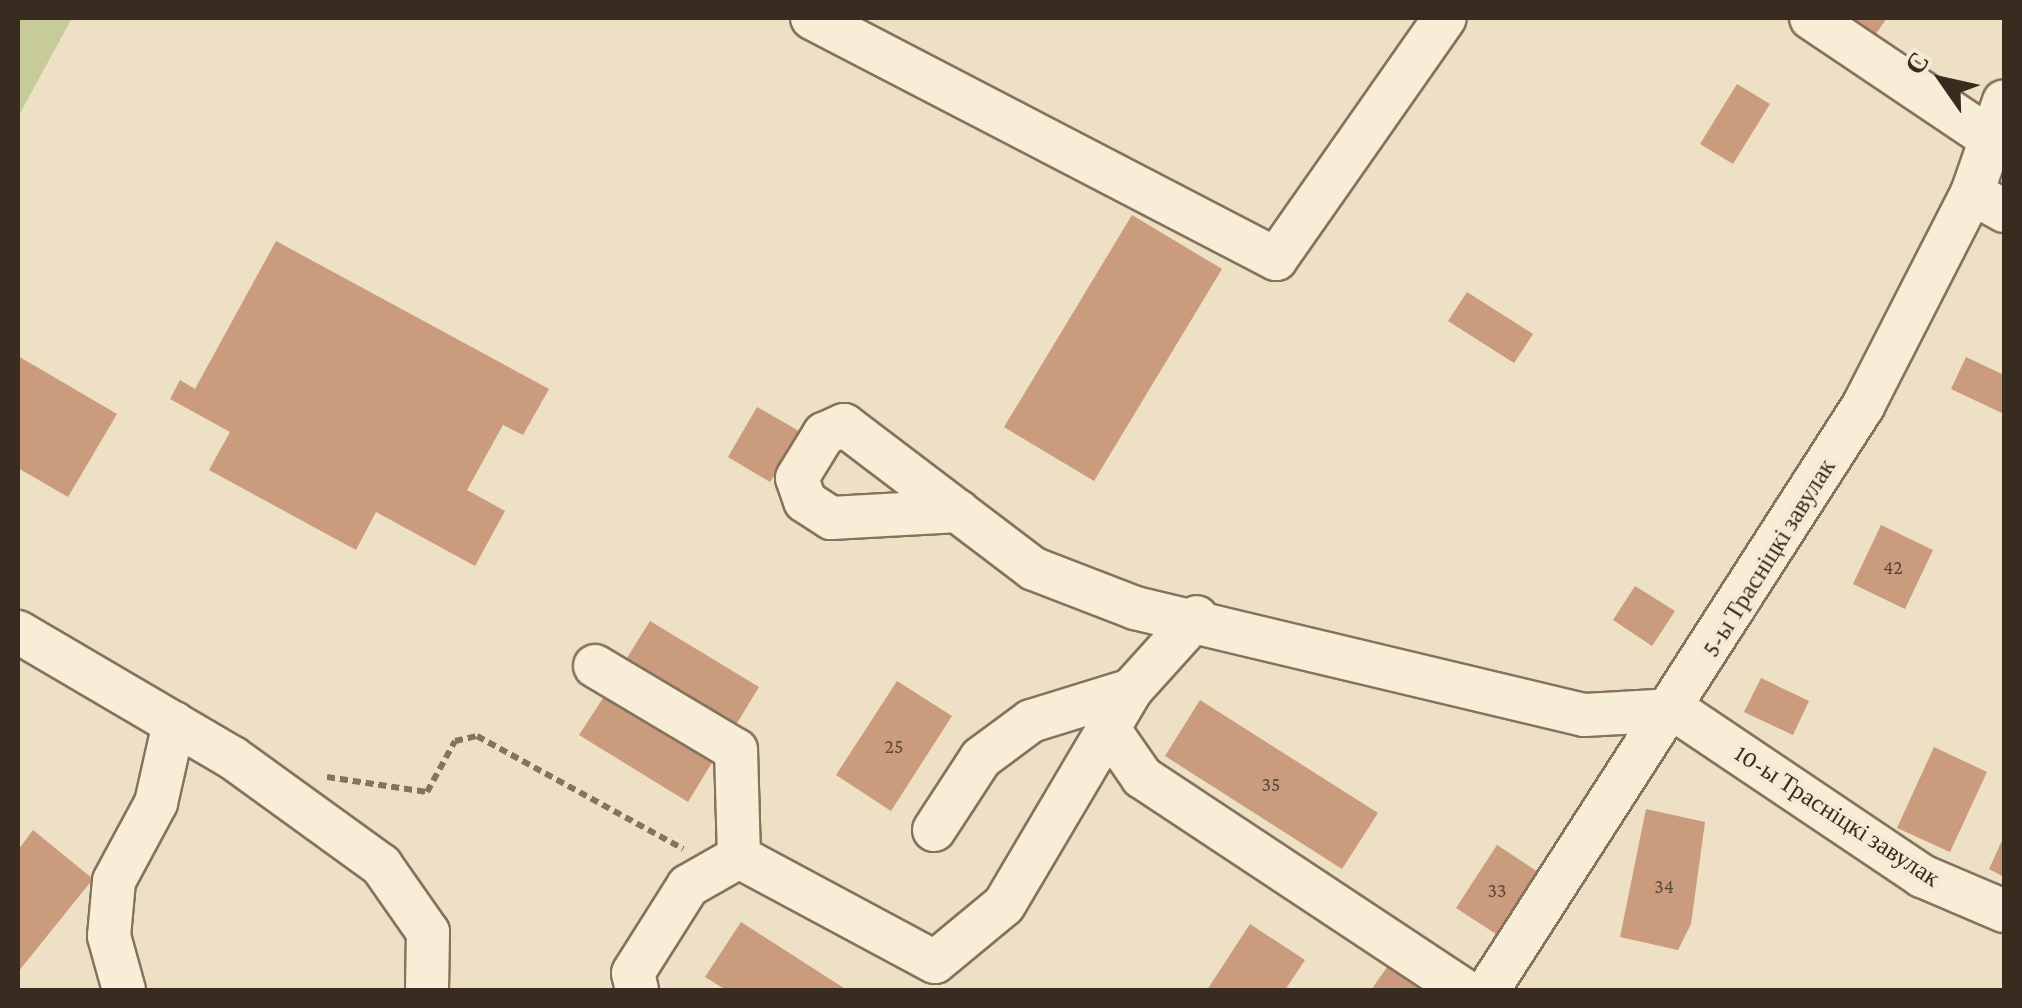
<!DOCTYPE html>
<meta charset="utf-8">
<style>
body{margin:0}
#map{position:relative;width:2022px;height:1008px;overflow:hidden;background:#ede0c5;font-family:"Crimson Pro",serif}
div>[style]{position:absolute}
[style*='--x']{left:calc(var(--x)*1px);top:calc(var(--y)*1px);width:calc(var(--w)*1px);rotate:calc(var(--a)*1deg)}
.green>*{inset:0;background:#c6cb99}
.building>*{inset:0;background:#ca9b7c}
.path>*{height:6px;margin-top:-3px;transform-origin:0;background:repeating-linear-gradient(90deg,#87725c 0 8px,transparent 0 13px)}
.roads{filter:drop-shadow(2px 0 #87725c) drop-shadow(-2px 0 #87725c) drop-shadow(0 2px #87725c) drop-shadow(0 -2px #87725c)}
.minor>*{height:42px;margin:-21px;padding:0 21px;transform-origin:21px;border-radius:21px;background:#f8eed8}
span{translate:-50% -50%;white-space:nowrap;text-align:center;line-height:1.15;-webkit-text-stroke:9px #f5ebd5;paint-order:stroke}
.number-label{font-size:20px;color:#5c4736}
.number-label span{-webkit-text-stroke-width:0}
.street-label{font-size:25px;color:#382b1f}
.frame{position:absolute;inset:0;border:20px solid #382b1f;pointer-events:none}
.north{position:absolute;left:1892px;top:30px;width:100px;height:100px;-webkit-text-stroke:8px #f5ebd5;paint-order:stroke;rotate:304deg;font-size:28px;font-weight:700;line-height:40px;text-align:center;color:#382b1f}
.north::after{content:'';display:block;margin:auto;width:35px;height:45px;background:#382b1f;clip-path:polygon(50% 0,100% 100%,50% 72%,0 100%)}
</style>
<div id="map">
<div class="green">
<i style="clip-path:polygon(18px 18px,72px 18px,18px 117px)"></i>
</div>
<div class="building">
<i style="clip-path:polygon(1838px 18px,1887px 18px,1871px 41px)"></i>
<i style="clip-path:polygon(1737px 84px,1770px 104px,1733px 164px,1700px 144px)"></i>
<i style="clip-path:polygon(1132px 215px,1222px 269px,1094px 481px,1004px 427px)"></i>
<i style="clip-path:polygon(276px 241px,549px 389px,523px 435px,503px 425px,467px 490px,505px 511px,475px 566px,376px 512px,356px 550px,209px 470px,230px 432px,170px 399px,180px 380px,195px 389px)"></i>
<i style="clip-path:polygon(1467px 292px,1533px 334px,1514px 363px,1448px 321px)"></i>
<i style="clip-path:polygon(18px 356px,117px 414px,68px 497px,18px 468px)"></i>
<i style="clip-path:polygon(1966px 357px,2004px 375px,2004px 414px,1951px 389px)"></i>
<i style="clip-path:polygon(757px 407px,804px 434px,770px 482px,728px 457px)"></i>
<i style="clip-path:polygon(1881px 525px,1933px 550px,1905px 609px,1853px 584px)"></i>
<i style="clip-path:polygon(1635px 586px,1675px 611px,1652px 646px,1613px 620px)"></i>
<i style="clip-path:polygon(650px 621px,759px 687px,734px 728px,625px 661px)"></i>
<i style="clip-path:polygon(1761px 678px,1809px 701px,1793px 735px,1744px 712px)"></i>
<i style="clip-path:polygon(897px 681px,952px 716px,891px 811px,836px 775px)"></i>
<i style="clip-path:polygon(605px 695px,713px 761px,688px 802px,579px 735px)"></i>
<i style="clip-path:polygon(1200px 700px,1378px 813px,1342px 869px,1165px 756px)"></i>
<i style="clip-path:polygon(1934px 747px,1987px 772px,1950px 852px,1897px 828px)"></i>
<i style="clip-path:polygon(1646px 809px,1705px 822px,1691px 924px,1678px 950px,1620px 937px)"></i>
<i style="clip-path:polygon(33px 830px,93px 879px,18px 972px,18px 850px)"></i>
<i style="clip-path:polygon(2004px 836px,2004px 877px,1989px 869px)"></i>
<i style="clip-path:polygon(1497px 845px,1538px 872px,1496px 934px,1456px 908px)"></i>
<i style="clip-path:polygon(741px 922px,847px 990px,726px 990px,705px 977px)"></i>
<i style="clip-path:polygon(1250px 924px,1305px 960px,1285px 990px,1207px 990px)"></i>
<i style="clip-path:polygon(1390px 963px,1431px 990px,1371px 990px)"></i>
</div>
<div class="path">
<i style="--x:327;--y:777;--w:101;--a:8.5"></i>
<i style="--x:427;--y:792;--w:58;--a:-61.2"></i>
<i style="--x:455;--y:741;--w:23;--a:-13"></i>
<i style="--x:477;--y:736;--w:235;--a:28.7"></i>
</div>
<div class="roads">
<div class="minor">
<i style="--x:812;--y:18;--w:523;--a:27.45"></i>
<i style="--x:1276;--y:259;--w:294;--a:-55"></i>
<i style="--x:1811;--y:18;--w:217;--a:33.9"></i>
<i style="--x:1972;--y:193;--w:37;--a:29"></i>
<i style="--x:958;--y:511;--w:127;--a:176.8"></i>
<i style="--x:831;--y:518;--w:31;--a:-147"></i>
<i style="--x:805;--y:501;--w:24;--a:-109"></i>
<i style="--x:797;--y:478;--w:52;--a:-58.5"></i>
<i style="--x:824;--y:434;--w:22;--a:-24"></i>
<i style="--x:844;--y:425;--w:238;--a:37.2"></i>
<i style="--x:1034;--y:569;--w:108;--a:21.1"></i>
<i style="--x:1135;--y:608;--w:462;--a:13.4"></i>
<i style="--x:1584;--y:715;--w:91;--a:-3.1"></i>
<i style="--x:1675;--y:710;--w:298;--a:33.9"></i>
<i style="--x:1922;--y:876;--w:89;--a:23.1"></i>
<i style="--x:18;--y:632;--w:249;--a:30.4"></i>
<i style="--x:233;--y:758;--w:183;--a:35.9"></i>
<i style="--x:381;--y:865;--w:82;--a:55"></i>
<i style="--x:428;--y:932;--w:58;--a:91"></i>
<i style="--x:595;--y:666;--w:164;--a:30.8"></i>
<i style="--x:736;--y:750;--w:107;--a:88.4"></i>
<i style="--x:739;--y:857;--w:222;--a:28.2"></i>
<i style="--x:935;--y:962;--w:89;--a:-39.6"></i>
<i style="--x:1004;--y:905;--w:250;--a:-59.4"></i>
<i style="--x:1131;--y:690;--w:98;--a:-47.9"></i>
<i style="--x:1108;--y:728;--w:60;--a:55.2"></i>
<i style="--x:1142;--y:777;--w:386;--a:33.5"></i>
<i style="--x:934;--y:830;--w:86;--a:-56.9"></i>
<i style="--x:981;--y:758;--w:62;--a:-36.5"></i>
<i style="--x:1031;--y:721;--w:105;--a:-17.2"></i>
<i style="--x:124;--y:990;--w:56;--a:-105.5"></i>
<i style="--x:109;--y:936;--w:55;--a:-84.8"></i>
<i style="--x:114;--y:881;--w:89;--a:-61.7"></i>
<i style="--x:156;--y:803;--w:82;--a:-77.3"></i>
<i style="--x:637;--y:990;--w:17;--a:-103"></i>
<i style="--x:633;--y:973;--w:103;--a:-57.7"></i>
<i style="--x:688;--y:886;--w:59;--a:-29.6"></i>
<i style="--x:1488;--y:990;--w:694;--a:-57.29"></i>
<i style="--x:1863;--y:406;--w:239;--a:-62.9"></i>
<i style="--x:1972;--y:193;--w:97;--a:-70.8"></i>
</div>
</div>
<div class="number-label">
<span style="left:1893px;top:567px">42</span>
<span style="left:894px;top:746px">25</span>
<span style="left:1271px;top:784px">35</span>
<span style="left:1664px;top:886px">34</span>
<span style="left:1497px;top:890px">33</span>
</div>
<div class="street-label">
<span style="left:1769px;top:558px;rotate:-58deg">5-ы Трасніцкі завулак</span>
<span style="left:1837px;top:816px;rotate:33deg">10-ы Трасніцкі завулак</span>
</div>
<div class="frame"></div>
<div class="north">С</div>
</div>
